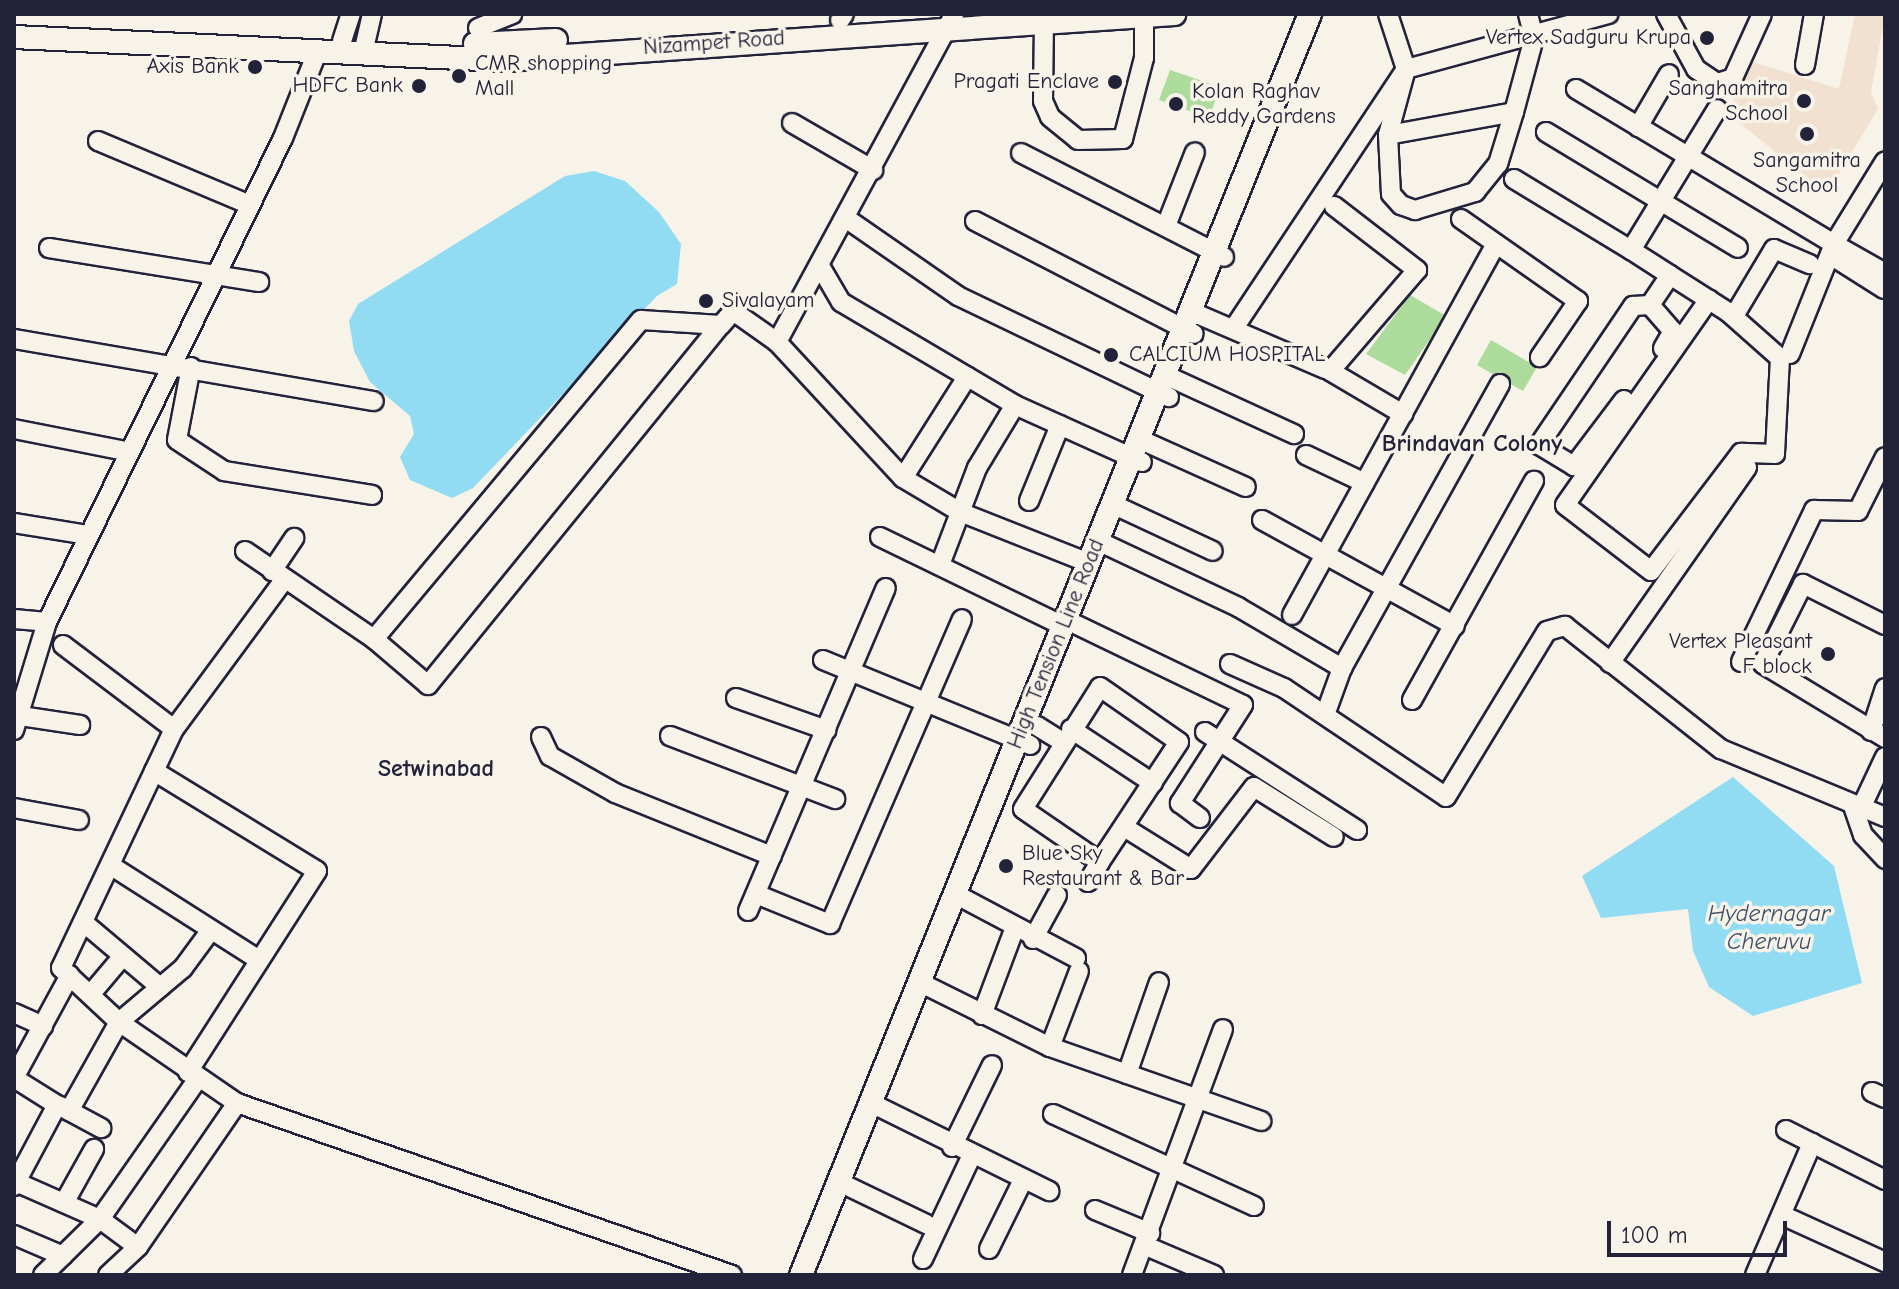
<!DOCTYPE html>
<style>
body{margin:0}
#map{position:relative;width:1899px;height:1289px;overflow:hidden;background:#f7f3e8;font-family:"Comic Neue",sans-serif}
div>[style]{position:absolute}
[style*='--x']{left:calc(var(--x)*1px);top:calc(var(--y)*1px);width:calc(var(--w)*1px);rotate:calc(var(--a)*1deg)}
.built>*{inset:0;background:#f2e0d0}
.green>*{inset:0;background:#acdb9b}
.water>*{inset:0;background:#92dcf3}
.roads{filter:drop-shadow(2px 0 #22223b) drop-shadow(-2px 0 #22223b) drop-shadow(0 2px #22223b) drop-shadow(0 -2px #22223b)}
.minor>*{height:18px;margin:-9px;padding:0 9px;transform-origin:9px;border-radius:9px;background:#f7f3e8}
.major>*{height:22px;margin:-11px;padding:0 11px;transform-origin:11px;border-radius:11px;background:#f7f3e8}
.dots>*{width:22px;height:22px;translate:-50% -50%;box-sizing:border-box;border:4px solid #f7f3e8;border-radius:50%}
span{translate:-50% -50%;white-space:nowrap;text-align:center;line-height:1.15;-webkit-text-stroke:7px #f7f3e8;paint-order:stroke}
.poi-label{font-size:22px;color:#22223b}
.right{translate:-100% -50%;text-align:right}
.left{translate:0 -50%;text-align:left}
.street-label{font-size:22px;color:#22223b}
.neighbourhood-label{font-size:24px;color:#22223b;font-weight:700}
.water-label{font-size:24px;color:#3e5069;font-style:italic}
.frame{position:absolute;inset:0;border:16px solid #22223b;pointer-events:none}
.scale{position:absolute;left:1607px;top:1221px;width:180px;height:36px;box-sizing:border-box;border:4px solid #22223b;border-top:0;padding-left:10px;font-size:24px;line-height:28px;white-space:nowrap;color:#22223b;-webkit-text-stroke:6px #f7f3e8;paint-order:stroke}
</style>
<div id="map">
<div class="built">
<i style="clip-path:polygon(1855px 14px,1885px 14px,1871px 93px,1878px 109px,1827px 193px,1727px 113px,1753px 62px,1839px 89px)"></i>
</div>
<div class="green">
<i style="clip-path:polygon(1170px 70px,1220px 87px,1209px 118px,1159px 100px)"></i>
<i style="clip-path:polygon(1410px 295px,1446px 316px,1405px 375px,1366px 354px)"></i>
<i style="clip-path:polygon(1491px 340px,1537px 367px,1523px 391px,1477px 365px)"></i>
</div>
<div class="water">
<i style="clip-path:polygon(594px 171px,625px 181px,659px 212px,681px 244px,677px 284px,657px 296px,473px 488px,452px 498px,410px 480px,400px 457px,414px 434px,410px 416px,370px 382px,354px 351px,349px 321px,358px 304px,565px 176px)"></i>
<i style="clip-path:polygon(1733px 777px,1834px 866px,1862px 983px,1753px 1016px,1709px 987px,1693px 951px,1688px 909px,1601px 918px,1582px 876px)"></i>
</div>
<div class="roads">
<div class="minor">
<i style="--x:1388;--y:14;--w:58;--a:71.9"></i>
<i style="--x:1406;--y:69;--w:68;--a:105.3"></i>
<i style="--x:1388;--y:135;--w:59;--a:87.1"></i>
<i style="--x:1391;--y:194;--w:15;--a:48"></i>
<i style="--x:1401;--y:205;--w:15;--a:20"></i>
<i style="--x:1415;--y:210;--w:63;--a:-16.7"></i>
<i style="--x:1475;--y:192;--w:36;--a:-51"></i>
<i style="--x:1498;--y:164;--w:54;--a:-72.9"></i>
<i style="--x:1666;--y:14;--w:63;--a:61.4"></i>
<i style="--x:1696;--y:69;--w:25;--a:34"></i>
<i style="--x:1717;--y:83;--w:17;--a:-17"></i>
<i style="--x:1733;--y:78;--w:70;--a:-65.6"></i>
<i style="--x:840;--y:20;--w:7;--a:-56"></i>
<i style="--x:1044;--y:20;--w:81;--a:90.7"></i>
<i style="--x:1043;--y:101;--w:17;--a:66"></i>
<i style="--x:1050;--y:117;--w:36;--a:39"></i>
<i style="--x:1078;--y:140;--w:45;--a:-1.3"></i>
<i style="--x:1123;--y:139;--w:84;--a:-75.5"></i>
<i style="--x:1144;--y:58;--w:42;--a:-90"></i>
<i style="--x:478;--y:28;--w:37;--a:-22"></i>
<i style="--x:342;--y:41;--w:28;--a:-72"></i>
<i style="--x:363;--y:53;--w:40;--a:-77"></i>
<i style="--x:1805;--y:65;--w:52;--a:-80"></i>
<i style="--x:1576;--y:89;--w:301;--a:31"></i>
<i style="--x:1834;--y:244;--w:97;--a:-58.4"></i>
<i style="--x:792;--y:123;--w:94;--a:30.1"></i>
<i style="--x:1638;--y:127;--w:61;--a:-59.7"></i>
<i style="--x:1546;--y:132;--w:224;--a:31.1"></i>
<i style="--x:1388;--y:135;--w:128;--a:-10.3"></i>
<i style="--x:1514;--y:112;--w:77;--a:-74.9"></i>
<i style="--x:1534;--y:38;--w:25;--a:-104"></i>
<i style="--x:98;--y:141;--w:165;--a:22.8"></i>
<i style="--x:1021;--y:153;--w:228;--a:27.1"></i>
<i style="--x:1514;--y:179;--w:137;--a:31.3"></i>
<i style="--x:1631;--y:250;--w:165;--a:-58.6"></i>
<i style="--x:1334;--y:206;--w:105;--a:37.6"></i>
<i style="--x:1417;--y:270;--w:133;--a:130.7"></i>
<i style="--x:1330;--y:371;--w:85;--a:30.5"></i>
<i style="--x:847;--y:219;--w:135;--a:34.7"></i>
<i style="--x:958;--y:296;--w:234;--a:25.6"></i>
<i style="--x:1461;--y:219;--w:143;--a:35"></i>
<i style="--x:1578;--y:301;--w:68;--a:124.2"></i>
<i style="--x:975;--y:221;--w:246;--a:27.3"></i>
<i style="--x:1166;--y:226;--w:79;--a:-68.6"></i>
<i style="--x:49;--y:248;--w:213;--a:9.2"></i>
<i style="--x:1631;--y:250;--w:46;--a:32.7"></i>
<i style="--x:1670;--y:275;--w:69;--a:32.5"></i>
<i style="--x:1728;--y:312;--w:69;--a:41.5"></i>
<i style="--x:1780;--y:358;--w:96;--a:93"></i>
<i style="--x:1775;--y:454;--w:34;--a:-178"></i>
<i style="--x:1741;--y:453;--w:148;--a:127.3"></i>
<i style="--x:1651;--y:571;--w:108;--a:-142.5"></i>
<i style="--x:1565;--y:505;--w:251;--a:-55"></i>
<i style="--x:1835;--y:258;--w:58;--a:32.3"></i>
<i style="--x:820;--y:266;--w:42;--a:59.7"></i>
<i style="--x:841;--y:302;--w:202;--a:30.6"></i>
<i style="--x:1015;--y:405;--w:74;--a:121.1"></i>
<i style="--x:977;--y:468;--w:104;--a:110.9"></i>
<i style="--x:1650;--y:305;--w:35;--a:49"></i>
<i style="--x:1673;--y:331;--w:20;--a:120"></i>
<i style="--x:1190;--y:311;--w:147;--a:23.2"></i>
<i style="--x:1734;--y:316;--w:78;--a:-59.2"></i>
<i style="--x:1774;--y:249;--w:39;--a:23"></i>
<i style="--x:1234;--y:328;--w:311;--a:-56.4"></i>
<i style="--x:1406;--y:69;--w:210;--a:-15.2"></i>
<i style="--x:14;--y:339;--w:365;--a:9.8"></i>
<i style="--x:777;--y:342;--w:373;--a:-61.6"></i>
<i style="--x:1790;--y:354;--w:118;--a:-68.2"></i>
<i style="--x:1834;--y:244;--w:59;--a:29.6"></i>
<i style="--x:191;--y:367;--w:74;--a:100.9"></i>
<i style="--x:177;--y:440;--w:56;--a:33.4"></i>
<i style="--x:224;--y:471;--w:150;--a:9.2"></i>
<i style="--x:1165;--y:375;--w:142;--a:24.6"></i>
<i style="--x:1624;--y:400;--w:83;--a:127.1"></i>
<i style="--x:1574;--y:466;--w:41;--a:-149"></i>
<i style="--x:1539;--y:445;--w:168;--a:-55.9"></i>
<i style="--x:1633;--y:306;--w:17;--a:-3"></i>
<i style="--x:1650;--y:305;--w:36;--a:-56"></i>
<i style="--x:1015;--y:405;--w:139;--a:24.2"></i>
<i style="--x:14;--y:429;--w:118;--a:11.2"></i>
<i style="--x:1139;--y:439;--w:117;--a:24.2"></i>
<i style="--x:1306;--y:455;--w:65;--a:25.4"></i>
<i style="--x:903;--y:478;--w:120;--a:-57.6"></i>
<i style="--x:1029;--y:501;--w:82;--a:-67.8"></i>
<i style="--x:1112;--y:504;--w:111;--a:25"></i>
<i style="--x:1262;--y:520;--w:220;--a:28.8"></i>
<i style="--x:14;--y:523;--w:74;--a:9.3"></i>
<i style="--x:880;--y:537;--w:203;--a:25.9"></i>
<i style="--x:1098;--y:541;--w:155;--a:25.2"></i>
<i style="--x:1238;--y:607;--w:121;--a:30.4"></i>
<i style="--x:245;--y:551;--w:156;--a:34.3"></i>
<i style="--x:374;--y:639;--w:416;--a:-50.1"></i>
<i style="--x:641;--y:320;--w:80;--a:3.6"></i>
<i style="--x:721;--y:325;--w:18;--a:-49"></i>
<i style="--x:733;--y:311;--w:54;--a:35.2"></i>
<i style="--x:777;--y:342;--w:185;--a:47.2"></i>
<i style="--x:903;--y:478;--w:66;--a:30.8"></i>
<i style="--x:960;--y:512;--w:139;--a:21.6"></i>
<i style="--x:272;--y:571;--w:40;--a:-56"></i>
<i style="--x:284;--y:580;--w:185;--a:126.4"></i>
<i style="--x:174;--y:729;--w:264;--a:115.3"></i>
<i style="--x:61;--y:968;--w:79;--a:43"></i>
<i style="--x:119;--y:1022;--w:143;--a:34.5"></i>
<i style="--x:237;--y:1103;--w:524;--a:19.16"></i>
<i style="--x:1292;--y:615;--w:423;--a:-61.2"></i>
<i style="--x:14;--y:619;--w:33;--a:5"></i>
<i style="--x:1077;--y:625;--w:184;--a:25.7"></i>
<i style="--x:1243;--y:705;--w:117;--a:122.7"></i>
<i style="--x:1180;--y:803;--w:25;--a:37"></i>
<i style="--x:1885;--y:625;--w:92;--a:-153.4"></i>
<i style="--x:1803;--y:584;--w:89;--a:116.6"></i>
<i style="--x:1763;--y:664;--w:143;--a:31.2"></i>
<i style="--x:374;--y:639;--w:71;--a:40.4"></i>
<i style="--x:428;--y:685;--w:464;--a:-50.9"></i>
<i style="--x:63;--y:645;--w:139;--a:37.1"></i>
<i style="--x:823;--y:660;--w:224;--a:22.3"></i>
<i style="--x:1741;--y:662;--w:169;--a:-64.3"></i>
<i style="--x:1814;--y:510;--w:44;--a:1.3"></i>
<i style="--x:1858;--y:511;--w:60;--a:-63.4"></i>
<i style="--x:1610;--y:663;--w:239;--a:-55"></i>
<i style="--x:1230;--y:664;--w:59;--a:24"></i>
<i style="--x:1284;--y:688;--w:195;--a:33.9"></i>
<i style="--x:1446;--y:797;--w:194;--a:-58.7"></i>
<i style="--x:1547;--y:631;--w:19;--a:-16"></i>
<i style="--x:1565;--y:626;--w:199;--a:38.3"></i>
<i style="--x:1721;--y:749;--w:178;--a:22.5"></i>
<i style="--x:1100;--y:687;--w:96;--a:34.8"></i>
<i style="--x:1179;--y:742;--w:144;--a:123.4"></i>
<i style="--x:1100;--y:862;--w:93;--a:-145.5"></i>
<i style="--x:1023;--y:809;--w:144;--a:-57.7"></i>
<i style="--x:736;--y:698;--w:96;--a:19.4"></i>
<i style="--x:1412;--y:700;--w:251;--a:-60.9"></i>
<i style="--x:14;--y:715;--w:67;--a:8.6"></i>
<i style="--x:1325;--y:715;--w:50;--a:-70.1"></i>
<i style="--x:1342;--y:668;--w:325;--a:-60.9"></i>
<i style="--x:1037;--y:726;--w:31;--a:32"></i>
<i style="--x:1071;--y:729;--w:98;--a:33.4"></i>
<i style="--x:14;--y:730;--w:113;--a:-73"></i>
<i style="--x:47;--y:622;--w:538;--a:-64.01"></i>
<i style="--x:283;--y:138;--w:95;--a:-68.3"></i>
<i style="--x:1871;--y:731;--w:45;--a:-72"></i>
<i style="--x:1205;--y:732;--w:181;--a:32.8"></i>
<i style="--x:670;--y:736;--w:177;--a:20.9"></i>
<i style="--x:541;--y:737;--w:21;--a:65"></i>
<i style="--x:550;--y:756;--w:75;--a:29.6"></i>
<i style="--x:615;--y:793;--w:169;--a:21.9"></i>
<i style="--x:154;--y:771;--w:191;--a:31.5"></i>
<i style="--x:317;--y:871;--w:239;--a:122.7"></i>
<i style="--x:1853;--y:806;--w:31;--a:71"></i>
<i style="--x:1863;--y:835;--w:33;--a:47"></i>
<i style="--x:14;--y:808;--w:66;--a:10.5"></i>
<i style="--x:1861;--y:808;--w:56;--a:-64.8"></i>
<i style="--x:1124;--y:827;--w:79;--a:32.1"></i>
<i style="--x:1191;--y:869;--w:103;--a:-52.5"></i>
<i style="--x:1254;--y:787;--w:94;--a:32"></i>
<i style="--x:110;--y:865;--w:177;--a:32.5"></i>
<i style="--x:1088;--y:882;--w:23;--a:-59"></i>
<i style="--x:756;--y:894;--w:80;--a:22.1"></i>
<i style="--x:830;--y:924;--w:332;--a:-66.6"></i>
<i style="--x:955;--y:894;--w:137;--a:27.9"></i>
<i style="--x:748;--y:911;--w:351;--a:-66.9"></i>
<i style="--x:83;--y:922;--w:101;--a:40.2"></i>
<i style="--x:1033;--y:939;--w:50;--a:-61.4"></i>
<i style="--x:919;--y:982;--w:146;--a:26.4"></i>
<i style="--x:1050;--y:1047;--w:224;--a:19.3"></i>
<i style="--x:90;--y:995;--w:51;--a:-49.8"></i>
<i style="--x:14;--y:1013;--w:32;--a:24"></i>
<i style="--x:982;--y:1015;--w:91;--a:-69.4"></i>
<i style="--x:1050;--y:1047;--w:81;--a:-69.1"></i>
<i style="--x:1127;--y:1074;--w:97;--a:-70.8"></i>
<i style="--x:14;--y:1078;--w:51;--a:32.1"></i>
<i style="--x:57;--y:1105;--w:92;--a:118"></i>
<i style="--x:14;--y:1078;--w:117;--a:-61.5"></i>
<i style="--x:1872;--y:1092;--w:14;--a:25"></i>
<i style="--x:871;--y:1103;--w:199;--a:26.3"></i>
<i style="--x:60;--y:1106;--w:47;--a:28.2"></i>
<i style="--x:69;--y:1111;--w:102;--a:-60.7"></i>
<i style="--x:119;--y:1022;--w:84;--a:-40.2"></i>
<i style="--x:183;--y:968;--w:47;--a:-53.6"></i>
<i style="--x:1053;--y:1114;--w:221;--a:24.6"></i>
<i style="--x:1786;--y:1130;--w:111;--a:26.8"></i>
<i style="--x:952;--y:1147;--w:91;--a:-64"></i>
<i style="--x:16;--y:1182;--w:92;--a:23.8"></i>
<i style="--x:100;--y:1219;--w:47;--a:36.4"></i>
<i style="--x:839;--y:1182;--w:97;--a:25.8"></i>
<i style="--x:64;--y:1203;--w:62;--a:-60.9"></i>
<i style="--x:1095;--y:1210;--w:60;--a:22.7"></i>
<i style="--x:1784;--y:1216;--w:111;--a:24.5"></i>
<i style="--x:14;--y:1235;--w:53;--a:23.2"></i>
<i style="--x:1146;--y:1246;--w:74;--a:23.1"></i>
<i style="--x:989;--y:1249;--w:77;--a:-63.8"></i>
<i style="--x:923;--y:1259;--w:113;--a:-64.8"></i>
<i style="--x:43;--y:1275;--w:80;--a:-44.5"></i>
<i style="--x:100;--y:1219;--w:169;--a:-55.1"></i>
<i style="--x:108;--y:1275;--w:41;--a:-43"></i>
<i style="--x:138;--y:1247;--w:175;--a:-55.5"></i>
<i style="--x:1132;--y:1275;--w:262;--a:-69.7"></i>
<i style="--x:1755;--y:1275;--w:144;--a:-66.6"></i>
</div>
<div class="major">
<i style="--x:14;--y:37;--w:494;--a:2.7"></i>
<i style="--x:507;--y:60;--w:669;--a:-3.95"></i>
<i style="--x:475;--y:44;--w:81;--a:-2.8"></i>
<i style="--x:801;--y:1275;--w:1360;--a:-68.02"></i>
</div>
</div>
<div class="dots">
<i style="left:1707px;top:38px;background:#22223b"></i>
<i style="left:255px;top:67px;background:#22223b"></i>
<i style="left:459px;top:76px;background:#22223b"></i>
<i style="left:1115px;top:82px;background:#22223b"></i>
<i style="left:419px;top:86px;background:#22223b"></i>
<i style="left:1804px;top:101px;background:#22223b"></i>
<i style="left:1176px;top:104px;background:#22223b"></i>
<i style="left:1807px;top:134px;background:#22223b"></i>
<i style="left:706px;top:301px;background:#22223b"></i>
<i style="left:1111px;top:355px;background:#22223b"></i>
<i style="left:1828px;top:654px;background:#22223b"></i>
<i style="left:1006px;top:866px;background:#22223b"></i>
</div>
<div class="poi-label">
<span class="right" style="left:1691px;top:38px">Vertex Sadguru Krupa</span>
<span class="left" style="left:475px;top:76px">CMR shopping<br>Mall</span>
<span class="right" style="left:239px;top:67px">Axis Bank</span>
<span class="right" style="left:1099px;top:82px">Pragati Enclave</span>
<span class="right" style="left:403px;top:86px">HDFC Bank</span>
<span class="right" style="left:1788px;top:101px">Sanghamitra<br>School</span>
<span class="left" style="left:1192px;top:104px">Kolan Raghav<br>Reddy Gardens</span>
<span style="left:1807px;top:173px">Sangamitra<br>School</span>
<span class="left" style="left:722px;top:301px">Sivalayam</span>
<span class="left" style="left:1129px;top:355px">CALCIUM HOSPITAL</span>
<span class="right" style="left:1812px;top:654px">Vertex Pleasant<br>F block</span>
<span class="left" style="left:1022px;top:866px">Blue Sky<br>Restaurant &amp; Bar</span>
</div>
<div class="street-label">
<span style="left:714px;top:43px;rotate:-4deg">Nizampet Road</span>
<span style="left:1056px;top:644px;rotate:-68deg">High Tension Line Road</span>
</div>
<div class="neighbourhood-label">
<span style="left:1472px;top:444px">Brindavan Colony</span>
<span style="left:436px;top:769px">Setwinabad</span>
</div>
<div class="water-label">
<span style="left:1769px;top:928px">Hydernagar<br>Cheruvu</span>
</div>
<div class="frame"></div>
<div class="scale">100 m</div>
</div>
